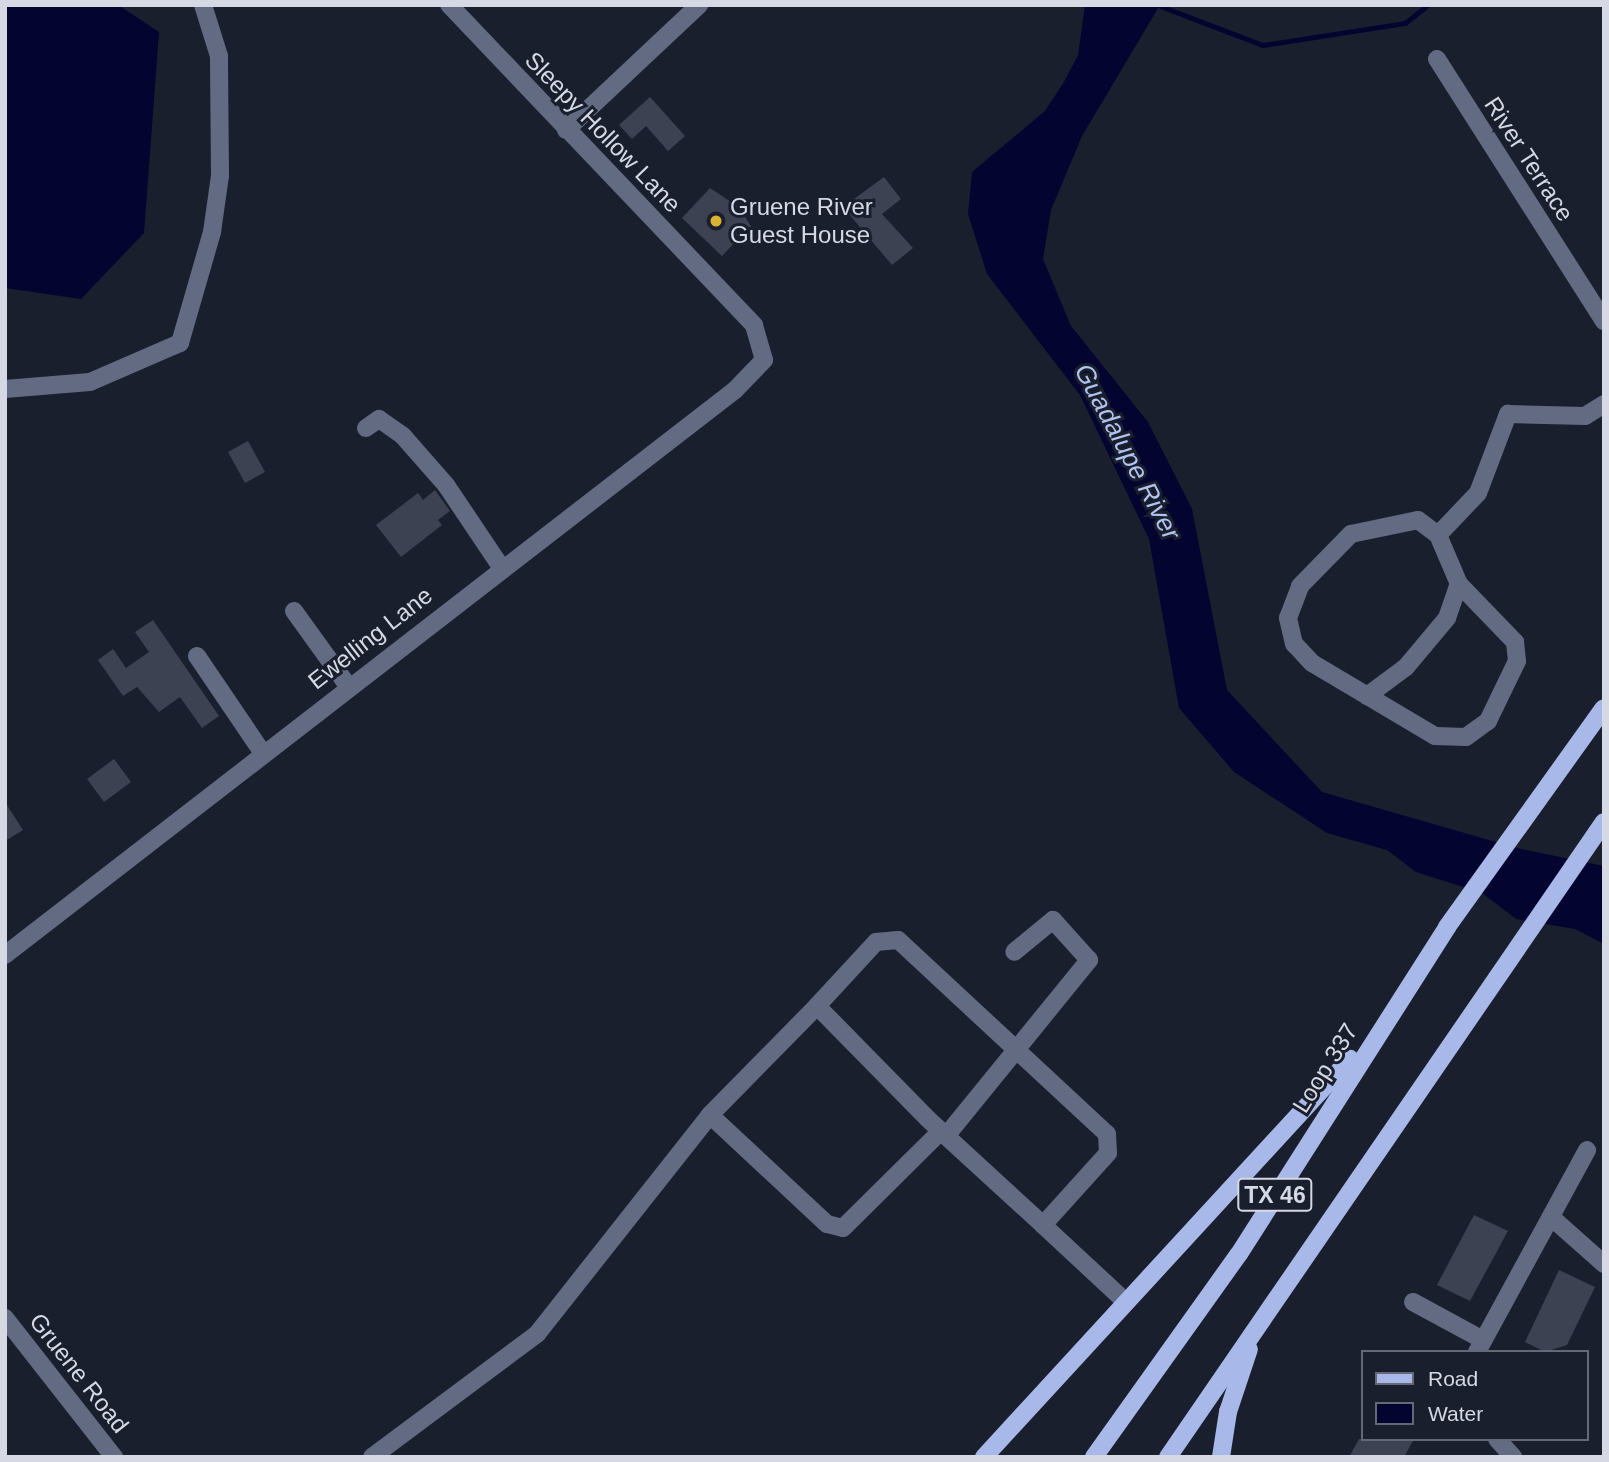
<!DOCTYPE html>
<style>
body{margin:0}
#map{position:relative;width:1609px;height:1462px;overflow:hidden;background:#1a1f2d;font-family:Helvetica,sans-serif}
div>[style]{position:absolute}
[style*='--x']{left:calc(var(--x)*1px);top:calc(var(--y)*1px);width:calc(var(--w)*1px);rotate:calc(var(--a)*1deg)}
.water>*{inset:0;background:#03042f}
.stream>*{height:4.5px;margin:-2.25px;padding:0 2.25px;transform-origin:2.25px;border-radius:2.25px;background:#03042f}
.building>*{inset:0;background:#3c4252}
.minor>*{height:18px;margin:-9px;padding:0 9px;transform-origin:9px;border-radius:9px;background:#636b83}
.major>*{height:18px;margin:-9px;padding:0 9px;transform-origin:9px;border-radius:9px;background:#a7b8e9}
.dots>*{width:19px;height:19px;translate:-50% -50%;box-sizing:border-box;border:4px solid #1a1f2d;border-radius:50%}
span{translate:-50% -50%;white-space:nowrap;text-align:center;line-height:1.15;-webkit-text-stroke:6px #1a1f2d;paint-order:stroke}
.shield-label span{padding:2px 5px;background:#1a1f2d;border:2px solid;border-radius:5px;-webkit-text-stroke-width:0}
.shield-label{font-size:23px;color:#d6d9e4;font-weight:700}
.street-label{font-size:24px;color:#d6d9e4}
.poi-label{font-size:24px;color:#d6d9e4}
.left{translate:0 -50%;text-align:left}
.water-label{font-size:26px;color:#b2c3f2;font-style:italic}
.frame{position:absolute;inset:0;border:7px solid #d6d9e4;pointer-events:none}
.legend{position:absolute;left:1361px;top:1350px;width:228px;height:91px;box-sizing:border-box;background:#1a1f2d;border:2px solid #656976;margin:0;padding:9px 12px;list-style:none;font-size:21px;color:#d6d9e4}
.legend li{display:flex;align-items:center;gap:14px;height:35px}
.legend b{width:35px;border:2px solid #656976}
</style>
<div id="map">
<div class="water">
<i style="clip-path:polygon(5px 5px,118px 5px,159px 32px,144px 233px,81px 299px,5px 288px)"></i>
<i style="clip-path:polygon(1085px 5px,1160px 5px,1082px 136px,1051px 210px,1043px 259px,1071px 326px,1148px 422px,1192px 509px,1227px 690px,1322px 792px,1517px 848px,1604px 866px,1604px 944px,1575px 929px,1516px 919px,1482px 893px,1416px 872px,1387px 850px,1327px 833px,1234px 772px,1179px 708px,1149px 539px,1080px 395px,987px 274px,968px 214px,972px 172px,1045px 111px,1064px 82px,1078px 55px)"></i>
</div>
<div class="stream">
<i style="--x:1158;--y:5;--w:112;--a:20.9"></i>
<i style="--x:1263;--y:45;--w:144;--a:-8.8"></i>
<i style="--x:1405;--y:23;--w:29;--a:-38"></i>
</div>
<div class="building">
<i style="clip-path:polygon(650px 97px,685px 136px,668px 151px,646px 126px,632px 139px,619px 125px)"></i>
<i style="clip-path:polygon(884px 177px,901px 199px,882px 214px,913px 248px,892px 265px,843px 207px)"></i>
<i style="clip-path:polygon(710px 188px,740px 208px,756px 235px,746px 245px,739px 238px,722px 256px,682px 218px)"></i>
<i style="clip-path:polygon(248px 441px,265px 472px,245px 483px,228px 452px)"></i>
<i style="clip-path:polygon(435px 490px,450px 511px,438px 520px,442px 525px,401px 557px,376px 525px,418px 493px,423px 500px)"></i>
<i style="clip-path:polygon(153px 620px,219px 716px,202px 728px,180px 697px,159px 712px,137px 687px,123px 696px,98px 660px,113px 649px,126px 668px,149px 652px,135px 632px)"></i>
<i style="clip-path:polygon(114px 759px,131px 782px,104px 802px,87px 779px)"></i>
<i style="clip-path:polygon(5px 802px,23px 830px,5px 841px)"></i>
<i style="clip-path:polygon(1474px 1215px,1508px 1231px,1470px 1301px,1437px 1285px)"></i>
<i style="clip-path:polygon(1559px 1270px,1595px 1287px,1567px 1345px,1545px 1352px,1525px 1342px)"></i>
<i style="clip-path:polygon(1359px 1439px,1414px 1439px,1404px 1457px,1349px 1457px)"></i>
</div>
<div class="minor">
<i style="--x:1437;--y:59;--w:311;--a:57.5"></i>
<i style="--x:566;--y:130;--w:183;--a:-43.2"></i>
<i style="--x:5;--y:389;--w:85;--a:-4.7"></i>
<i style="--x:90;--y:382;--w:98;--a:-23.4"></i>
<i style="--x:180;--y:343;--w:116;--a:-73.9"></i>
<i style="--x:212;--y:232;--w:57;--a:-81.9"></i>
<i style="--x:220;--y:176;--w:120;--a:-90.5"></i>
<i style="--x:219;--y:56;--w:53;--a:-107.4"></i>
<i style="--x:366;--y:428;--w:16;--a:-35"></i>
<i style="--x:379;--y:419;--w:29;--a:35"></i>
<i style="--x:403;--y:436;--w:65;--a:48.7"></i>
<i style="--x:446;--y:485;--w:99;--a:56.1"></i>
<i style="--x:1418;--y:520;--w:25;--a:37"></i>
<i style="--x:1438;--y:535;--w:53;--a:66.8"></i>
<i style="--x:1459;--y:584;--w:81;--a:46"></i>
<i style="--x:1515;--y:642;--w:19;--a:84"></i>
<i style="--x:1517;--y:661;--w:67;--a:115.8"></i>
<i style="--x:1488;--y:721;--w:27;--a:144"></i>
<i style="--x:1466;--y:737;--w:31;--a:-178"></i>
<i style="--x:1435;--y:736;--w:143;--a:-149.3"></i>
<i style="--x:1312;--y:663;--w:26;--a:-133"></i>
<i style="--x:1294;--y:644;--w:27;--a:-103"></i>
<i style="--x:1288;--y:618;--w:34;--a:-69"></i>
<i style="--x:1300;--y:586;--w:73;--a:-45.6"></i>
<i style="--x:1351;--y:534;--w:68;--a:-11.8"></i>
<i style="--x:1438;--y:535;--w:58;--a:-46.4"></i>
<i style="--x:1478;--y:493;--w:85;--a:-69.2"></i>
<i style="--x:1508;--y:414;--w:77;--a:1.5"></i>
<i style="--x:1585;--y:416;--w:22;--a:-32"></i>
<i style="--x:294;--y:611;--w:92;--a:54.2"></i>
<i style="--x:197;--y:656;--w:116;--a:55.9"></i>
<i style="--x:1367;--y:696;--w:49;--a:-36.6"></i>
<i style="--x:1406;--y:667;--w:64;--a:-50.1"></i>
<i style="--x:1447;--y:618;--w:36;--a:-71"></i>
<i style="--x:5;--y:955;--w:923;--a:-37.74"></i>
<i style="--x:735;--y:390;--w:42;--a:-46"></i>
<i style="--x:764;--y:360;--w:36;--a:-106"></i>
<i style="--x:754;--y:325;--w:442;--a:-133.6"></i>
<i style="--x:817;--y:1006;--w:153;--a:134.5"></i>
<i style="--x:710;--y:1115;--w:160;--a:43"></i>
<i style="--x:827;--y:1224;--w:16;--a:14"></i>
<i style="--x:843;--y:1228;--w:138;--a:-44.7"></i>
<i style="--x:946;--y:1136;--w:227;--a:-50.9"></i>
<i style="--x:1089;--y:960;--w:54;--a:-132"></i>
<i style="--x:1053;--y:920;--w:50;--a:140.6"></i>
<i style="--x:1551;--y:1217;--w:71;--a:41.6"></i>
<i style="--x:1043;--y:1225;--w:97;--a:-47.9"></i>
<i style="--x:1108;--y:1153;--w:19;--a:-93"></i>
<i style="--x:1107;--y:1134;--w:285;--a:-137.1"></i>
<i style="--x:898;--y:940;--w:22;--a:175"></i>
<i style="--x:876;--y:942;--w:87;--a:132.7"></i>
<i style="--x:817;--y:1006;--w:158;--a:45.5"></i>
<i style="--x:928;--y:1119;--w:25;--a:43"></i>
<i style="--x:946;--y:1136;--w:132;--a:42.5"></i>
<i style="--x:1043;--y:1225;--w:113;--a:42.9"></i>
<i style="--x:1413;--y:1302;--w:80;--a:28.5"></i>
<i style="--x:5;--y:1318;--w:177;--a:51.9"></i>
<i style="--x:1477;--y:1352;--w:230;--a:-61.4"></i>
<i style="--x:1497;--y:1439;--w:24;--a:48"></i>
<i style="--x:372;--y:1457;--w:206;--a:-36.7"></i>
<i style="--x:537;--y:1334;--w:279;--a:-51.7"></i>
</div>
<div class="major">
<i style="--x:984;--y:1457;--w:541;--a:-47.4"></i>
<i style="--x:1094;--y:1457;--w:249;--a:-54.5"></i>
<i style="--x:1239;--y:1254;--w:388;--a:-57.5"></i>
<i style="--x:1447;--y:927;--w:269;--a:-54.4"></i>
<i style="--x:1168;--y:1457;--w:770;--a:-55.53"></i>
<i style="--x:1221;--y:1457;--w:46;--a:-81.2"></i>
<i style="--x:1228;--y:1412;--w:66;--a:-71.6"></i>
</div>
<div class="dots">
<i style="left:716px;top:221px;background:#dcb233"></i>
</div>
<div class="shield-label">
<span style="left:1275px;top:1195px">TX 46</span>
</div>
<div class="street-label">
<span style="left:603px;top:132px;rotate:46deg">Sleepy Hollow Lane</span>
<span style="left:1529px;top:159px;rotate:57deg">River Terrace</span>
<span style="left:370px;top:638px;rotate:-38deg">Ewelling Lane</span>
<span style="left:1325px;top:1068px;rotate:-58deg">Loop 337</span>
<span style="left:79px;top:1373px;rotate:52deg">Gruene Road</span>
</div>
<div class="poi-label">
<span class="left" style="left:730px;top:221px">Gruene River<br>Guest House</span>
</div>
<div class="water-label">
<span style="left:1127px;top:452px;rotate:62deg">Guadalupe River</span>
</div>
<div class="frame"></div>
<ul class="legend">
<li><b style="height:9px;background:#a7b8e9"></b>Road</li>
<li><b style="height:19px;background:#03042f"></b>Water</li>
</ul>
</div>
